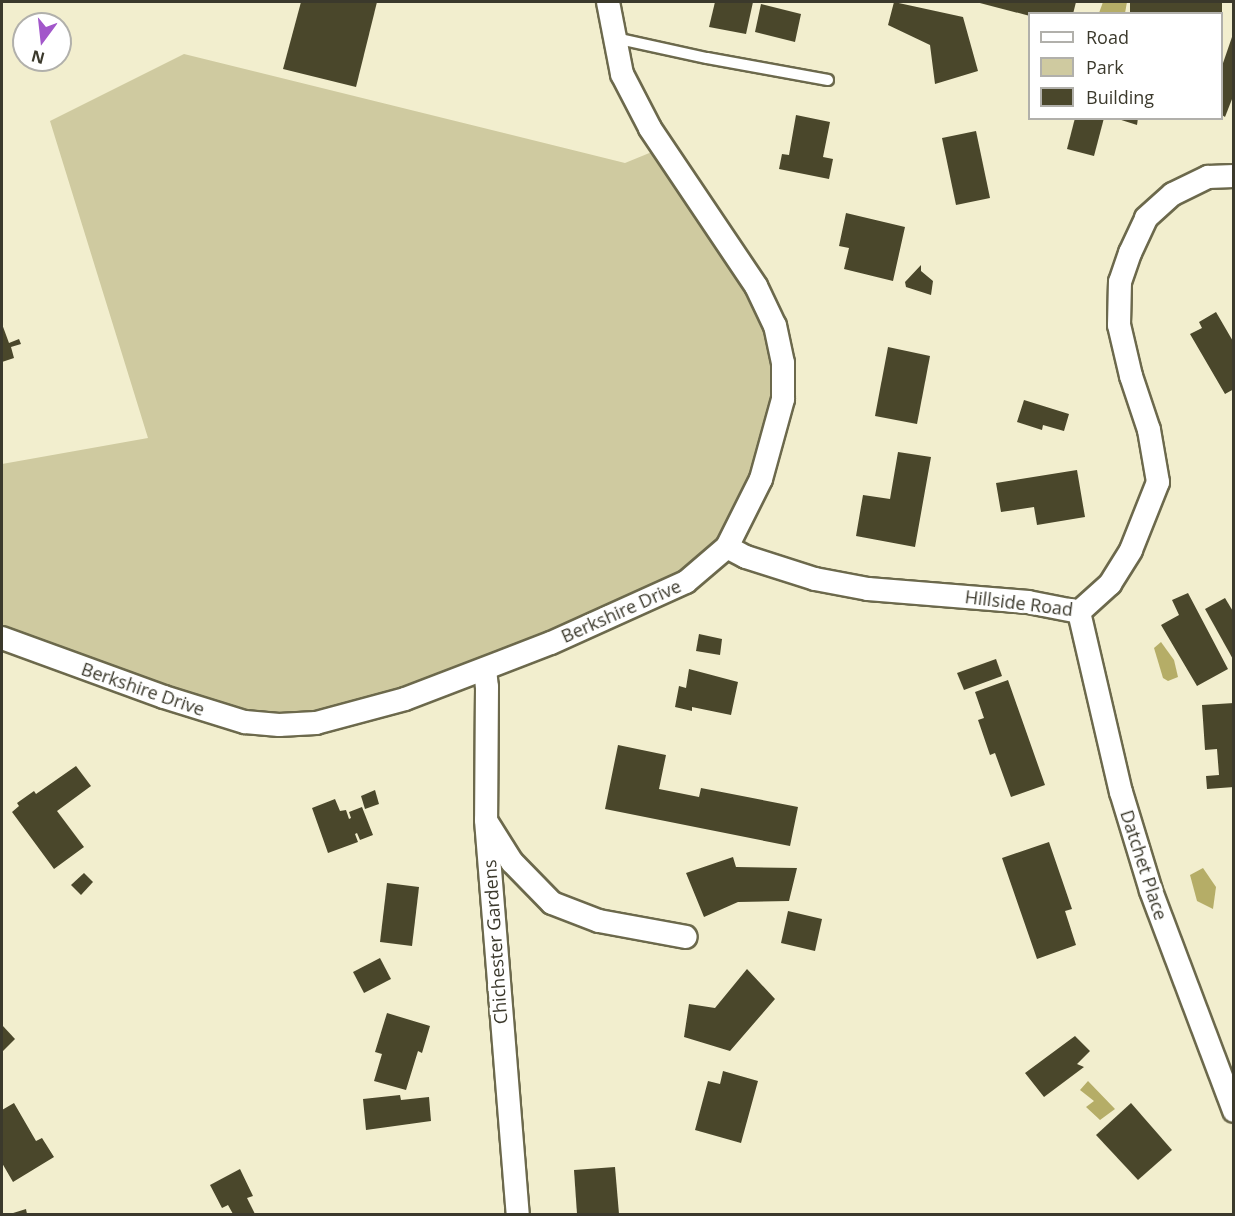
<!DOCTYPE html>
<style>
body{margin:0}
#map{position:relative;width:1235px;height:1216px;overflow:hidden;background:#f2eece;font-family:"Open Sans",sans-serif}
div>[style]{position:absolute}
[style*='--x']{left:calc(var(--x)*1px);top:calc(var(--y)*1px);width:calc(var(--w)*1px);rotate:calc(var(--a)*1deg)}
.green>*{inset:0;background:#cfcaa0}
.water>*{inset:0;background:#b5ad67}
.building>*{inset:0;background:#4a472b}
.roads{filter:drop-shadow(2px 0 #6c694c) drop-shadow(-2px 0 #6c694c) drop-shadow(0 2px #6c694c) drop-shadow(0 -2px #6c694c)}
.service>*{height:10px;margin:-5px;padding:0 5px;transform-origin:5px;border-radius:5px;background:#fff}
.minor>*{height:22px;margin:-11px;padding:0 11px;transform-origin:11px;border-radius:11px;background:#fff}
span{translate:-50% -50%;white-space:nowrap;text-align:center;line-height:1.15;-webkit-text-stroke:6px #fff;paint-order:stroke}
.street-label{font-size:18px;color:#3b392c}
.frame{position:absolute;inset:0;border:3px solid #3b392c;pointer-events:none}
.legend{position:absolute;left:1028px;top:12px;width:195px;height:108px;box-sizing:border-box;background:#fff;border:2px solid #b1b0ab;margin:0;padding:8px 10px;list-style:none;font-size:18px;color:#3b392c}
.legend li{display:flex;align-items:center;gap:12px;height:30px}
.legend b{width:30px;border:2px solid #b1b0ab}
.north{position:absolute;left:12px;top:12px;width:60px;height:60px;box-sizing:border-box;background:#fff;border:2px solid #b1b0ab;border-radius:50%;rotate:195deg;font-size:16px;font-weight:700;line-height:24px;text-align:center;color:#3b392c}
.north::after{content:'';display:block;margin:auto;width:21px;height:27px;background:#a257ca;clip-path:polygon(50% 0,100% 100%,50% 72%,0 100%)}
</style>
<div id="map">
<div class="green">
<i style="clip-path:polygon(184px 54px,625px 163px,664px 147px,753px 281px,785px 395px,728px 545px,688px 581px,555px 642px,283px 727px,2px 640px,2px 464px,148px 438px,50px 121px)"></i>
</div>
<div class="water">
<i style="clip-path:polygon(1103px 2px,1127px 2px,1125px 13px,1099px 13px)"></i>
<i style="clip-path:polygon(1161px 642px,1174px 660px,1178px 677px,1168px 681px,1163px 678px,1154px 648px)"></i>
<i style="clip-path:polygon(1203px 868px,1216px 887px,1213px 909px,1197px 901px,1190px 875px)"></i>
<i style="clip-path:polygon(1088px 1081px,1115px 1109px,1100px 1120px,1086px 1107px,1094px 1101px,1080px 1090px)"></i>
</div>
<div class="building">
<i style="clip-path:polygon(301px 2px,377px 2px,356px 87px,283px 69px)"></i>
<i style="clip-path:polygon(715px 2px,753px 2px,746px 34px,709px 27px)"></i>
<i style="clip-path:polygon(894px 2px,963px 17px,978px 71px,935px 84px,930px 45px,888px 25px)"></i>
<i style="clip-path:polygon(976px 2px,1076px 2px,1073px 14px,1030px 16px)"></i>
<i style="clip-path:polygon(1130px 2px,1222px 2px,1222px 14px,1130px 14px)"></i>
<i style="clip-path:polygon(761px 4px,801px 14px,795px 42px,755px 32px)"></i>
<i style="clip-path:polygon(1233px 34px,1234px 94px,1225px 117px,1222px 115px,1222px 66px)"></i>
<i style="clip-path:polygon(796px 115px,830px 122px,823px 157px,833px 159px,829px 179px,779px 169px,782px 154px,789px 155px)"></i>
<i style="clip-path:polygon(1075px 118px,1104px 118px,1094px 156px,1067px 149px)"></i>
<i style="clip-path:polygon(1115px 118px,1138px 118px,1137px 125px)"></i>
<i style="clip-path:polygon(976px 131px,990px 198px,956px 205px,942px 138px)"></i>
<i style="clip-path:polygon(846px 213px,905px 227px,893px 281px,844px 269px,849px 248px,839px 246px)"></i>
<i style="clip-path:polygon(921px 265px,921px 271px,933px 281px,931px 295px,906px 287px,905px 282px)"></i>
<i style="clip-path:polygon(1216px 312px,1234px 343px,1234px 389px,1225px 394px,1190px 334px,1202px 328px,1199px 322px)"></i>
<i style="clip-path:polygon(2px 324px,9px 343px,19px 339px,21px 344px,11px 347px,14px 358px,2px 362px)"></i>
<i style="clip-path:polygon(888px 347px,930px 356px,917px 424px,875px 416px)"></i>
<i style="clip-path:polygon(1024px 400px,1069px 414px,1064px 431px,1043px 425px,1042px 430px,1017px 422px)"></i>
<i style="clip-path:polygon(898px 452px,931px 457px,915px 547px,856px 536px,863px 495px,890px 499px)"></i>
<i style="clip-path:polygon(1077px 470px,1085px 517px,1037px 525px,1034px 507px,1001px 512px,996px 483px)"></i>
<i style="clip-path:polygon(1188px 593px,1228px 669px,1197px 686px,1161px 625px,1179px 615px,1172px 600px)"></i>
<i style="clip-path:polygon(1225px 598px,1234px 613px,1234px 661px,1205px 609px)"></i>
<i style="clip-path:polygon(699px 634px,722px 639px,720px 655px,696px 651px)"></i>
<i style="clip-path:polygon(996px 659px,1002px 676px,964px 690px,957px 673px)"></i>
<i style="clip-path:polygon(689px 669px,738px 682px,731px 715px,692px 707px,692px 711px,675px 707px,679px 686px,686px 688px)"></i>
<i style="clip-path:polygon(1008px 680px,1045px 785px,1011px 797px,995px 753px,990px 755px,978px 720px,984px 718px,975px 692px)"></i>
<i style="clip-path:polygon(1234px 703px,1234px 787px,1207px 789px,1206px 776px,1219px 775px,1217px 749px,1205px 750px,1202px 705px)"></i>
<i style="clip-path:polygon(618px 745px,666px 755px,659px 789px,699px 797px,701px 788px,798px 807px,790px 846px,605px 809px)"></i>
<i style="clip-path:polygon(76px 766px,91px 786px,57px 811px,84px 847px,54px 869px,12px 812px,19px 806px,17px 803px,34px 791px,36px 794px)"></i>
<i style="clip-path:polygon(375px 790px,379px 804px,365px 809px,361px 796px)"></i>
<i style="clip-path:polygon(335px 799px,340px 811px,346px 810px,349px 819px,351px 818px,349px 812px,362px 807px,373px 835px,360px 840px,357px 833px,355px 834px,358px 842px,328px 853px,312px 808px)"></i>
<i style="clip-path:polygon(1049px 842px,1072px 909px,1065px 911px,1076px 945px,1037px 959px,1002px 858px)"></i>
<i style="clip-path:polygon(733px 857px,736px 867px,797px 868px,789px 901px,738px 902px,704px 917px,686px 873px)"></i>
<i style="clip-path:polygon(84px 873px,93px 882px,81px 895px,71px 885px)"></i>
<i style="clip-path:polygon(387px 883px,419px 887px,412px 946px,380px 942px)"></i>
<i style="clip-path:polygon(788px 911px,822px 919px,815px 951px,781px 943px)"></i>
<i style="clip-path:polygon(380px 958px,391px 979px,364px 993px,353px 972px)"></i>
<i style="clip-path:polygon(747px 969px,775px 999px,730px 1051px,684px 1037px,689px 1004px,715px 1008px)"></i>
<i style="clip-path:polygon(387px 1013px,430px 1026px,422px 1053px,418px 1051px,406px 1090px,374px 1081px,382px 1054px,375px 1052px)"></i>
<i style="clip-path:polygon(2px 1025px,15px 1039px,2px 1052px)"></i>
<i style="clip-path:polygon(1075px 1036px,1090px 1051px,1077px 1064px,1084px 1067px,1044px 1097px,1025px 1073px)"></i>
<i style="clip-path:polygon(723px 1071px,758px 1081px,741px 1143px,695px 1130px,708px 1081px,720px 1084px)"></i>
<i style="clip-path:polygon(400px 1095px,401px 1100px,429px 1097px,431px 1121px,366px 1130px,363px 1099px)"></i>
<i style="clip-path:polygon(14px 1103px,36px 1141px,42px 1138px,54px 1157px,13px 1182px,2px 1163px,2px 1110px)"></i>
<i style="clip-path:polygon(1131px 1103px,1172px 1150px,1138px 1180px,1096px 1135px)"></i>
<i style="clip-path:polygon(615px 1167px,619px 1214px,577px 1214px,574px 1170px)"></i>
<i style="clip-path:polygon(240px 1169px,253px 1196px,247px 1198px,255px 1214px,233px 1214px,228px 1205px,222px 1208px,210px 1185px)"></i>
<i style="clip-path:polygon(26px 1209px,27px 1214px,10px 1214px)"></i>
</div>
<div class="roads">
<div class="service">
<i style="--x:615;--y:38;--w:94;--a:12.3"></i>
<i style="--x:707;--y:58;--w:123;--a:10.3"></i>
</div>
<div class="minor">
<i style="--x:727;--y:547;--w:21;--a:28"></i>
<i style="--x:746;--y:557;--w:72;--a:17.7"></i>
<i style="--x:815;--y:579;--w:54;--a:10.7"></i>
<i style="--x:868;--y:589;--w:161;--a:4.6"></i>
<i style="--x:1028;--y:602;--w:52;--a:11.1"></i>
<i style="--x:1079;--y:612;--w:42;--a:-42.1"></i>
<i style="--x:1110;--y:584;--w:40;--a:-58"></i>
<i style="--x:1131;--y:550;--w:73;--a:-68.3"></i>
<i style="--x:1158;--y:482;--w:53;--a:-99.8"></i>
<i style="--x:1149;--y:430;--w:57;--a:-108.4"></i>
<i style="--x:1131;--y:376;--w:52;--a:-103.2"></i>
<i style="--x:1119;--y:325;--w:43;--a:-88.7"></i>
<i style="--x:1120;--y:282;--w:31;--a:-71"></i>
<i style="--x:1130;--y:253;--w:38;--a:-65"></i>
<i style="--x:1146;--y:218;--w:36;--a:-42"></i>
<i style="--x:1173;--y:194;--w:39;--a:-26"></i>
<i style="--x:1208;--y:177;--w:26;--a:-2"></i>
<i style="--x:1079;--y:612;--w:185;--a:76.9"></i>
<i style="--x:1121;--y:792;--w:103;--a:73.1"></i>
<i style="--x:1151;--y:891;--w:235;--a:69.3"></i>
<i style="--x:2;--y:638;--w:172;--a:20"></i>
<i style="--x:164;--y:697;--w:85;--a:17.2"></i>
<i style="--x:245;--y:722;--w:34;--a:5"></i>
<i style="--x:279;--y:725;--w:37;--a:-3"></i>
<i style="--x:316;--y:723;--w:92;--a:-15.1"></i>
<i style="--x:405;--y:699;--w:156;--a:-21"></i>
<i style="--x:551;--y:643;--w:148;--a:-24.3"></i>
<i style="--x:686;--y:582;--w:54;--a:-40.5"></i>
<i style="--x:727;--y:547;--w:76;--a:-63.4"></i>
<i style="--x:761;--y:479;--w:83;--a:-74.6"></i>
<i style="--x:783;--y:399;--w:36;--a:-90"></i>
<i style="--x:783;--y:363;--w:38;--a:-102"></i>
<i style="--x:775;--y:326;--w:44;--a:-115.4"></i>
<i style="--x:756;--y:286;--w:190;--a:-123.9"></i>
<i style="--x:650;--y:128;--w:61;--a:-117.4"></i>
<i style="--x:622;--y:74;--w:73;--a:-101"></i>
<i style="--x:485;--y:669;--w:18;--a:84"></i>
<i style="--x:487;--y:687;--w:133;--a:90.4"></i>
<i style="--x:486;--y:820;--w:395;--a:85.4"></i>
<i style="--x:488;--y:824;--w:45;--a:57.7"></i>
<i style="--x:512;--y:862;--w:57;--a:45.7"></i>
<i style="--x:552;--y:903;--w:50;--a:21"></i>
<i style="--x:599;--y:921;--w:88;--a:10.4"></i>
</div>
</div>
<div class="street-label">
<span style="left:1019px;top:603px;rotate:7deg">Hillside Road</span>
<span style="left:621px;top:611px;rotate:-24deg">Berkshire Drive</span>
<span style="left:143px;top:689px;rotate:19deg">Berkshire Drive</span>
<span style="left:1144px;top:865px;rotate:72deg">Datchet Place</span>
<span style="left:495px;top:942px;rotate:-94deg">Chichester Gardens</span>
</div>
<div class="frame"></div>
<ul class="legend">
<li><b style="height:8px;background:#fff"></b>Road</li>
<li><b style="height:16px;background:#cfcaa0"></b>Park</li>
<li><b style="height:16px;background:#4a472b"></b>Building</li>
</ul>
<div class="north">N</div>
</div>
